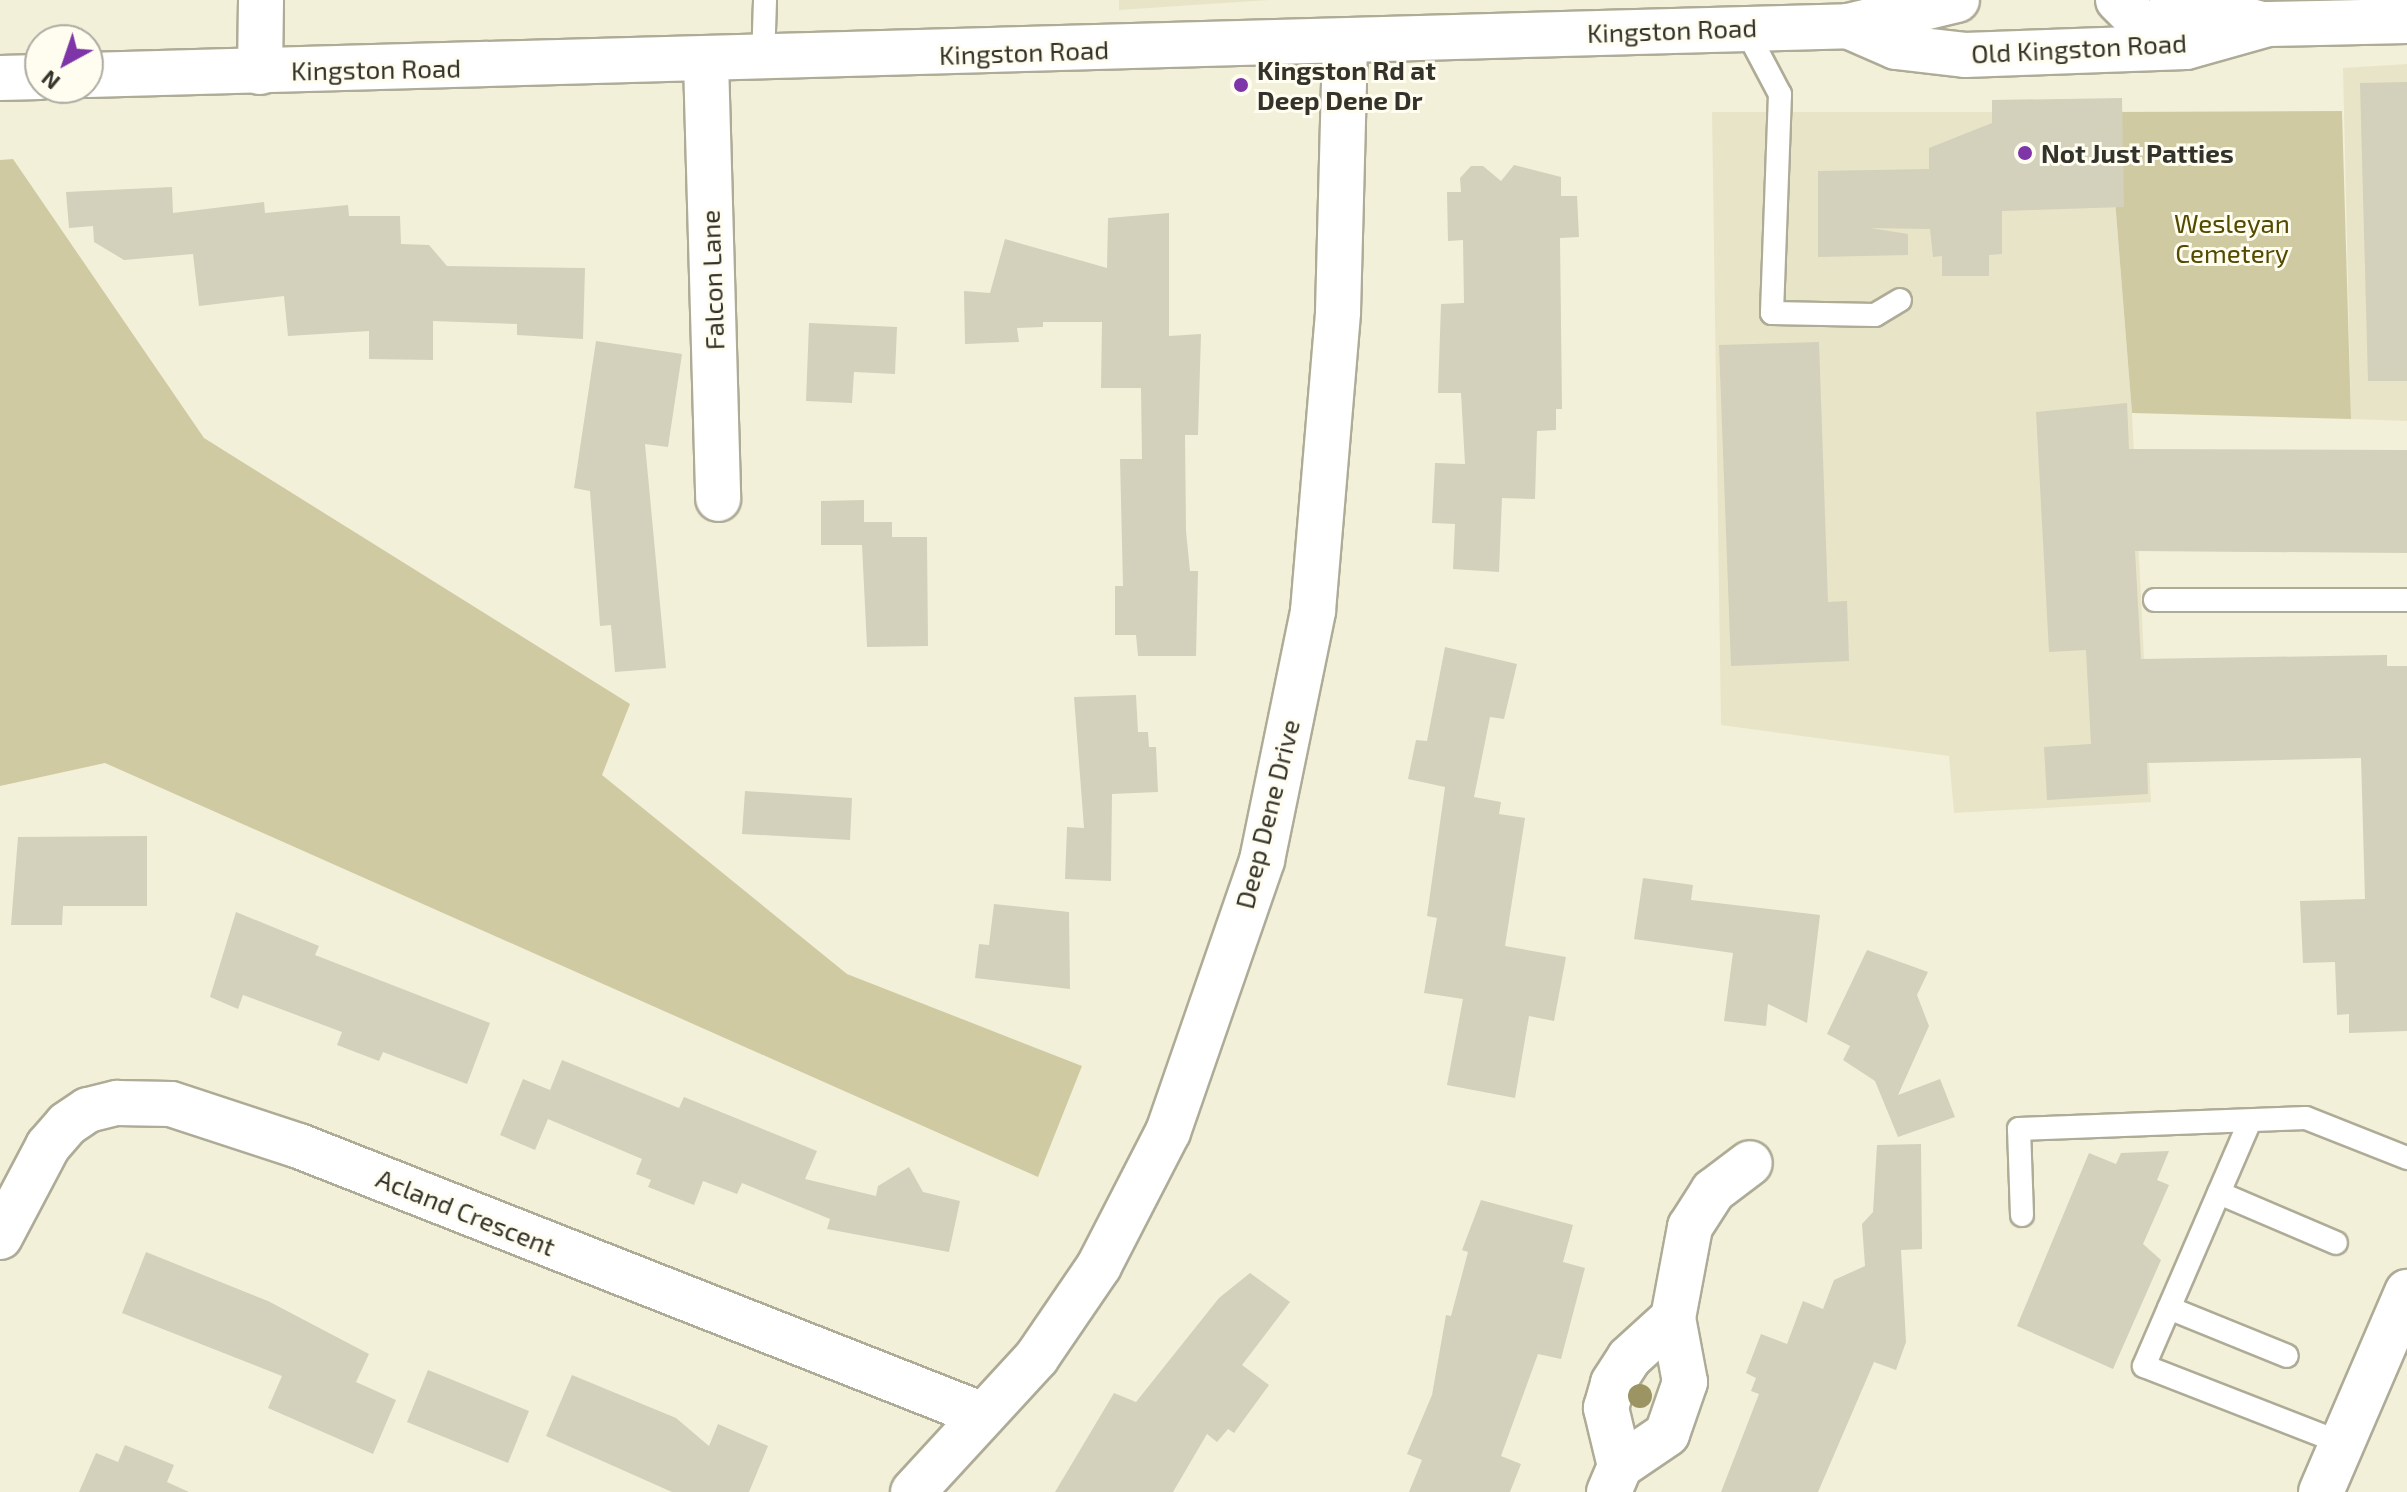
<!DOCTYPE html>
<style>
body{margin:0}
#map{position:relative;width:2407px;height:1492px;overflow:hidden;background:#f3f0da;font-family:"Exo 2",sans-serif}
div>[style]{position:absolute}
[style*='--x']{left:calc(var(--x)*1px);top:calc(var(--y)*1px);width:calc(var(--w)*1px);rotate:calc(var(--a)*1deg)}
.built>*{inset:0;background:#e8e4c8}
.green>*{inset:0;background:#d0caa2}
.building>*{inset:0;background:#d3d0bb}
.roads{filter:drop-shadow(2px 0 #aeab96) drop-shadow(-2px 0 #aeab96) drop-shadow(0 2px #aeab96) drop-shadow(0 -2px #aeab96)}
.service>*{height:22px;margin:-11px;padding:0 11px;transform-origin:11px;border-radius:11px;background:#fff}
.minor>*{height:44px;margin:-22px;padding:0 22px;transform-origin:22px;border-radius:22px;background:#fff}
.tertiary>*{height:44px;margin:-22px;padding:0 22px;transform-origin:22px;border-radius:22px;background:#fff}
.trees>*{width:24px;height:24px;margin:-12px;border-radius:50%;background:#9c9462}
.dots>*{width:22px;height:22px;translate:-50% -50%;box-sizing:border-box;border:4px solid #fffdf0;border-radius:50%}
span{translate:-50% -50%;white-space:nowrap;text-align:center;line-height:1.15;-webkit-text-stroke:6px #fffdf0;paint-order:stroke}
.street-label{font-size:26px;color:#34332b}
.poi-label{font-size:26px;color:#34332b;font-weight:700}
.left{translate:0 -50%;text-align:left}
.park-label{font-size:26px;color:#544900}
.north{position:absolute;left:24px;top:24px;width:80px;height:80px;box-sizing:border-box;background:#fffdf0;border:2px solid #aeaca1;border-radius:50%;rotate:220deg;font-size:22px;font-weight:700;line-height:32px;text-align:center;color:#34332b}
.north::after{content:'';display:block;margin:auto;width:28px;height:36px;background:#7d35a8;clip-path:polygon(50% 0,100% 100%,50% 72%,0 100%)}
</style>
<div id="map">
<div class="built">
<i style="clip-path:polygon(1119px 0,1269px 0,1119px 10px)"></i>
<i style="clip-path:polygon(2407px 64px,2407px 421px,2351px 419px,2343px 68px)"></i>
<i style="clip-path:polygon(1712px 112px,2108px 112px,2132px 413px,2151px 802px,1954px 813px,1949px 756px,1721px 725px)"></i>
</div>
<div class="green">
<i style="clip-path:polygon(2342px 111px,2351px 419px,2132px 413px,2108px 112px)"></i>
<i style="clip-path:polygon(13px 159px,204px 438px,630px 704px,602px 775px,847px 974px,1082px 1066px,1038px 1177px,105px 763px,0 786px,0 160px)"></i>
</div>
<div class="building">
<i style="clip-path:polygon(2407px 82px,2407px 381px,2368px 381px,2360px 83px)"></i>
<i style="clip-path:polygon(2122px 98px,2124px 207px,2002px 211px,2002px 254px,1989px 255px,1989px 276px,1942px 276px,1942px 256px,1933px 257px,1930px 229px,1870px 228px,1908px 234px,1908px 255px,1818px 257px,1818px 171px,1929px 169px,1929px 148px,1992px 123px,1992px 100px)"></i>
<i style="clip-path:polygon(1514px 165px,1561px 177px,1561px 196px,1577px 196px,1579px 237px,1560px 238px,1562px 409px,1556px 409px,1556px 430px,1537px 431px,1535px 499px,1502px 498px,1499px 572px,1453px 569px,1455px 524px,1432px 523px,1435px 463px,1465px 464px,1461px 393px,1438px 393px,1441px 304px,1464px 303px,1463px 240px,1448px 241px,1447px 192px,1461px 192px,1460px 178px,1471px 166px,1483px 166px,1501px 181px)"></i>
<i style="clip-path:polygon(172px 187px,173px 213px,264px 202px,265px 213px,348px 205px,349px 216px,400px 216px,401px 244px,429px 245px,447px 266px,585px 268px,583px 339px,517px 335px,517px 324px,433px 321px,433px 360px,369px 359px,369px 331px,288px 336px,284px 296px,199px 306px,193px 254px,124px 260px,94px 242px,93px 226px,69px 228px,66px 192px)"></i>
<i style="clip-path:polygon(1169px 213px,1169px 336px,1201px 334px,1198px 435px,1185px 435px,1186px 531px,1190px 571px,1198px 571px,1196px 656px,1138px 656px,1136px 635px,1115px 635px,1115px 586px,1123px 586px,1120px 459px,1142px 459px,1141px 388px,1101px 388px,1102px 322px,1043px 322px,1043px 327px,1017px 328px,1019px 342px,965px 344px,964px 291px,990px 293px,1005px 239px,1107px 268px,1108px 218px)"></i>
<i style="clip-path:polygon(809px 323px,897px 327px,895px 374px,854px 372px,852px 403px,806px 401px)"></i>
<i style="clip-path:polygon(596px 341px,682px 354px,668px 447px,645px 444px,666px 668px,615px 672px,611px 625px,600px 626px,590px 491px,574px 488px)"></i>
<i style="clip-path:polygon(1819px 342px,1828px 602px,1847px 601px,1849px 661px,1731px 666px,1719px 345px)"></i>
<i style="clip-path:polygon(2127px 403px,2129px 449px,2407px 450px,2407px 553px,2135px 551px,2141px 659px,2387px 655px,2387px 666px,2407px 666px,2407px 1031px,2349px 1033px,2349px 1014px,2337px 1015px,2335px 962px,2303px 963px,2300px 901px,2365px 899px,2361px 758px,2147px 763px,2148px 794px,2047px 800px,2044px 747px,2091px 744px,2086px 650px,2049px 652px,2036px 412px)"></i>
<i style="clip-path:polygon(864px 500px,864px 522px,892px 522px,892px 537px,927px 537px,928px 646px,867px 647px,862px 545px,821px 545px,821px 501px)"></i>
<i style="clip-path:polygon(1445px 647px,1517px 664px,1504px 719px,1490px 717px,1474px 797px,1501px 802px,1499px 814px,1525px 818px,1505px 946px,1566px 957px,1554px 1021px,1529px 1016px,1515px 1098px,1447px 1085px,1463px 999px,1424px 993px,1437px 918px,1427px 916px,1445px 787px,1408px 779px,1416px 740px,1427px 741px)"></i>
<i style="clip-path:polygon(1136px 695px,1138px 732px,1148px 732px,1149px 747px,1156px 747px,1158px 792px,1112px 794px,1111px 881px,1065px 879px,1067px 827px,1084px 828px,1074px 697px)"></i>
<i style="clip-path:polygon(745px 791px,852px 798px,850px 840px,742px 834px)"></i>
<i style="clip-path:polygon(147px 836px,147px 906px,63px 906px,62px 925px,11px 925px,18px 837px)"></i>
<i style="clip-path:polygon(1643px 878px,1693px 885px,1691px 900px,1820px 915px,1807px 1023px,1768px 1004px,1766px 1026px,1724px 1021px,1733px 953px,1634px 939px)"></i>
<i style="clip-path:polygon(994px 904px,1069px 912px,1070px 989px,975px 978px,979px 944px,989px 945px)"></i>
<i style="clip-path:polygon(236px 912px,319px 946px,315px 955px,490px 1023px,467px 1084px,383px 1052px,379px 1061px,337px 1045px,342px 1032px,243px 995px,238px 1009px,210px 997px)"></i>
<i style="clip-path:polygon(1867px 950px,1928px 972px,1917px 995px,1929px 1026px,1898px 1095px,1940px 1079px,1955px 1117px,1898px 1137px,1875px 1081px,1843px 1060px,1850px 1046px,1827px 1034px)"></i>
<i style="clip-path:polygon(562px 1060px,679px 1108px,684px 1097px,817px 1151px,805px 1179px,876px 1196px,878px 1186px,909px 1167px,923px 1192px,960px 1201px,949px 1252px,827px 1229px,830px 1219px,742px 1183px,737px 1194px,703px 1181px,694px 1205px,648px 1187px,651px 1180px,636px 1174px,642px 1159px,548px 1119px,535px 1150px,500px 1135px,523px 1079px,550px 1090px)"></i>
<i style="clip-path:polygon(1921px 1144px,1922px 1249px,1901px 1250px,1906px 1342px,1896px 1370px,1874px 1362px,1818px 1492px,1721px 1492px,1759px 1394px,1751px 1391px,1756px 1378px,1746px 1373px,1761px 1334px,1787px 1344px,1803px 1301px,1823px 1309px,1834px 1280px,1865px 1266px,1862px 1224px,1873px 1212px,1877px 1145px)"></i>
<i style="clip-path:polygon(2169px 1151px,2157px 1180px,2169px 1185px,2143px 1244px,2161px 1260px,2113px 1369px,2017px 1326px,2089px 1153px,2116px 1164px,2121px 1153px)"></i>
<i style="clip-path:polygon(1481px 1200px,1573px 1225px,1563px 1262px,1585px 1268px,1561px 1359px,1538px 1354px,1501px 1456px,1521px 1464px,1510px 1492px,1409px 1492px,1422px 1460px,1407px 1454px,1432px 1395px,1446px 1315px,1451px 1316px,1468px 1252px,1462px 1250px)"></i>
<i style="clip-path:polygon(146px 1252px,268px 1301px,369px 1354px,356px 1382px,396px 1400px,373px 1454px,268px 1408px,282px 1376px,122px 1313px)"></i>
<i style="clip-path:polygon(1250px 1273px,1290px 1302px,1242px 1365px,1269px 1385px,1234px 1433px,1228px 1429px,1217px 1442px,1207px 1434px,1173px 1492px,1055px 1492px,1114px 1393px,1136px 1402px,1219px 1298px)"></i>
<i style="clip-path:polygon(428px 1370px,529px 1411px,508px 1463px,407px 1422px)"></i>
<i style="clip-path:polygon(572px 1375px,676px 1418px,709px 1446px,718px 1424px,768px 1446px,749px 1492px,672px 1492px,546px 1436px)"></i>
<i style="clip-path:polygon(125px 1445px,174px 1465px,167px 1482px,189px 1492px,79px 1492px,96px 1453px,118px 1462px)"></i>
</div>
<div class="roads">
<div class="service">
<i style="--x:1745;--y:28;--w:75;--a:62.1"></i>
<i style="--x:1780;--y:94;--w:219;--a:92.1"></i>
<i style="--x:1772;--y:313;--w:103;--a:1.1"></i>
<i style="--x:1875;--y:315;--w:29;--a:-31"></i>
<i style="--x:763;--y:61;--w:61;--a:-88.1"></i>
<i style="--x:2155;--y:600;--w:252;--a:0"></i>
<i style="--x:2250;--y:1121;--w:267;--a:113.4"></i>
<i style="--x:2144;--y:1366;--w:212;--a:21.3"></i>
<i style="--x:2219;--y:1193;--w:127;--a:23.1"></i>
<i style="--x:2022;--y:1215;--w:86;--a:-92"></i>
<i style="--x:2019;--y:1129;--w:287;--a:-2.2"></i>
<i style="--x:2306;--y:1118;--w:109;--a:21.6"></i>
<i style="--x:2169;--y:1308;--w:127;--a:22.1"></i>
</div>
<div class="minor">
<i style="--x:706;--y:61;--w:438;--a:88.4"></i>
<i style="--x:260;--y:72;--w:72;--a:-89.2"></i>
<i style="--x:0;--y:1237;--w:103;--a:-62.2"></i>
<i style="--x:48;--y:1146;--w:29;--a:-49"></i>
<i style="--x:67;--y:1124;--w:25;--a:-34"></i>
<i style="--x:88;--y:1110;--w:30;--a:-14"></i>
<i style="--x:117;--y:1103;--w:54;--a:1.1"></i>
<i style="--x:171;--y:1104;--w:135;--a:18.2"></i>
<i style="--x:299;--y:1146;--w:735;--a:21.47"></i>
<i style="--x:1620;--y:1466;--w:60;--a:-103.6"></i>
<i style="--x:1606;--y:1408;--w:26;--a:-74"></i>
<i style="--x:1613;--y:1383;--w:30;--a:-57"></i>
<i style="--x:1629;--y:1358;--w:59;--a:-42.3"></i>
<i style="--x:913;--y:1492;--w:183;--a:-47.4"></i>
<i style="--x:1037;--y:1357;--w:110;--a:-55.7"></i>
<i style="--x:1099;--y:1266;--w:151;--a:-62.8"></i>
<i style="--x:1168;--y:1132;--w:288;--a:-70.9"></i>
<i style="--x:1262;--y:860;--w:254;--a:-78.4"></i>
<i style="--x:1313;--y:611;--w:300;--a:-85.2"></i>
<i style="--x:1338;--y:312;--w:270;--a:-88.5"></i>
<i style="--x:1609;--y:1492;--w:28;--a:-67"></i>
<i style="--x:1620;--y:1466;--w:57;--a:-34.2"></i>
<i style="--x:1667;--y:1434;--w:55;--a:-70.9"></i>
<i style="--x:1685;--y:1382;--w:65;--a:-100.6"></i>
<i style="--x:1673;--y:1318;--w:93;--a:-79.4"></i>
<i style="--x:1690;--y:1227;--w:43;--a:-57.4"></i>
<i style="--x:1713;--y:1191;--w:46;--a:-37.1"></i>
</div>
<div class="tertiary">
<i style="--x:2118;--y:0;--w:51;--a:45"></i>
<i style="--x:2154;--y:36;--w:30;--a:17"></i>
<i style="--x:2172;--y:0;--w:89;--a:15"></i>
<i style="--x:1848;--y:26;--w:52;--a:23.6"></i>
<i style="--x:1896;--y:47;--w:69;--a:6.6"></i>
<i style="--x:1965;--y:55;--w:221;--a:-2.1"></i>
<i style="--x:2186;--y:47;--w:85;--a:-15.7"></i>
<i style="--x:2268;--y:24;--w:139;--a:-1.2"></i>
<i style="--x:88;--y:75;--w:1761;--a:-1.59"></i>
<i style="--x:1848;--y:26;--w:112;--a:-13.4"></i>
<i style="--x:0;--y:78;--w:40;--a:-1.4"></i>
<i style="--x:2321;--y:1492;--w:218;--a:-66.7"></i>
</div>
</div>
<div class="trees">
<i style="left:1640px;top:1396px"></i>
</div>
<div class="dots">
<i style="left:1241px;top:85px;background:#7d35a8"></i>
<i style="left:2025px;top:153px;background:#7d35a8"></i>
</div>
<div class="street-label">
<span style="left:1672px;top:30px;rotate:-2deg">Kingston Road</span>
<span style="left:2079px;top:48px;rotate:-3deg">Old Kingston Road</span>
<span style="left:1024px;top:52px;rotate:-2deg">Kingston Road</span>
<span style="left:376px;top:69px;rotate:-1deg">Kingston Road</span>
<span style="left:712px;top:280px;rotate:-92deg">Falcon Lane</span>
<span style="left:1267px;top:814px;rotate:-76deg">Deep Dene Drive</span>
<span style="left:466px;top:1212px;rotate:22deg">Acland Crescent</span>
</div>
<div class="poi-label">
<span class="left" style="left:1257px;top:85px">Kingston Rd at<br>Deep Dene Dr</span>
<span class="left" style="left:2041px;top:153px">Not Just Patties</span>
</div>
<div class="park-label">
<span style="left:2232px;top:238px">Wesleyan<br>Cemetery</span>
</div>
<div class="north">N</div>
</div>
